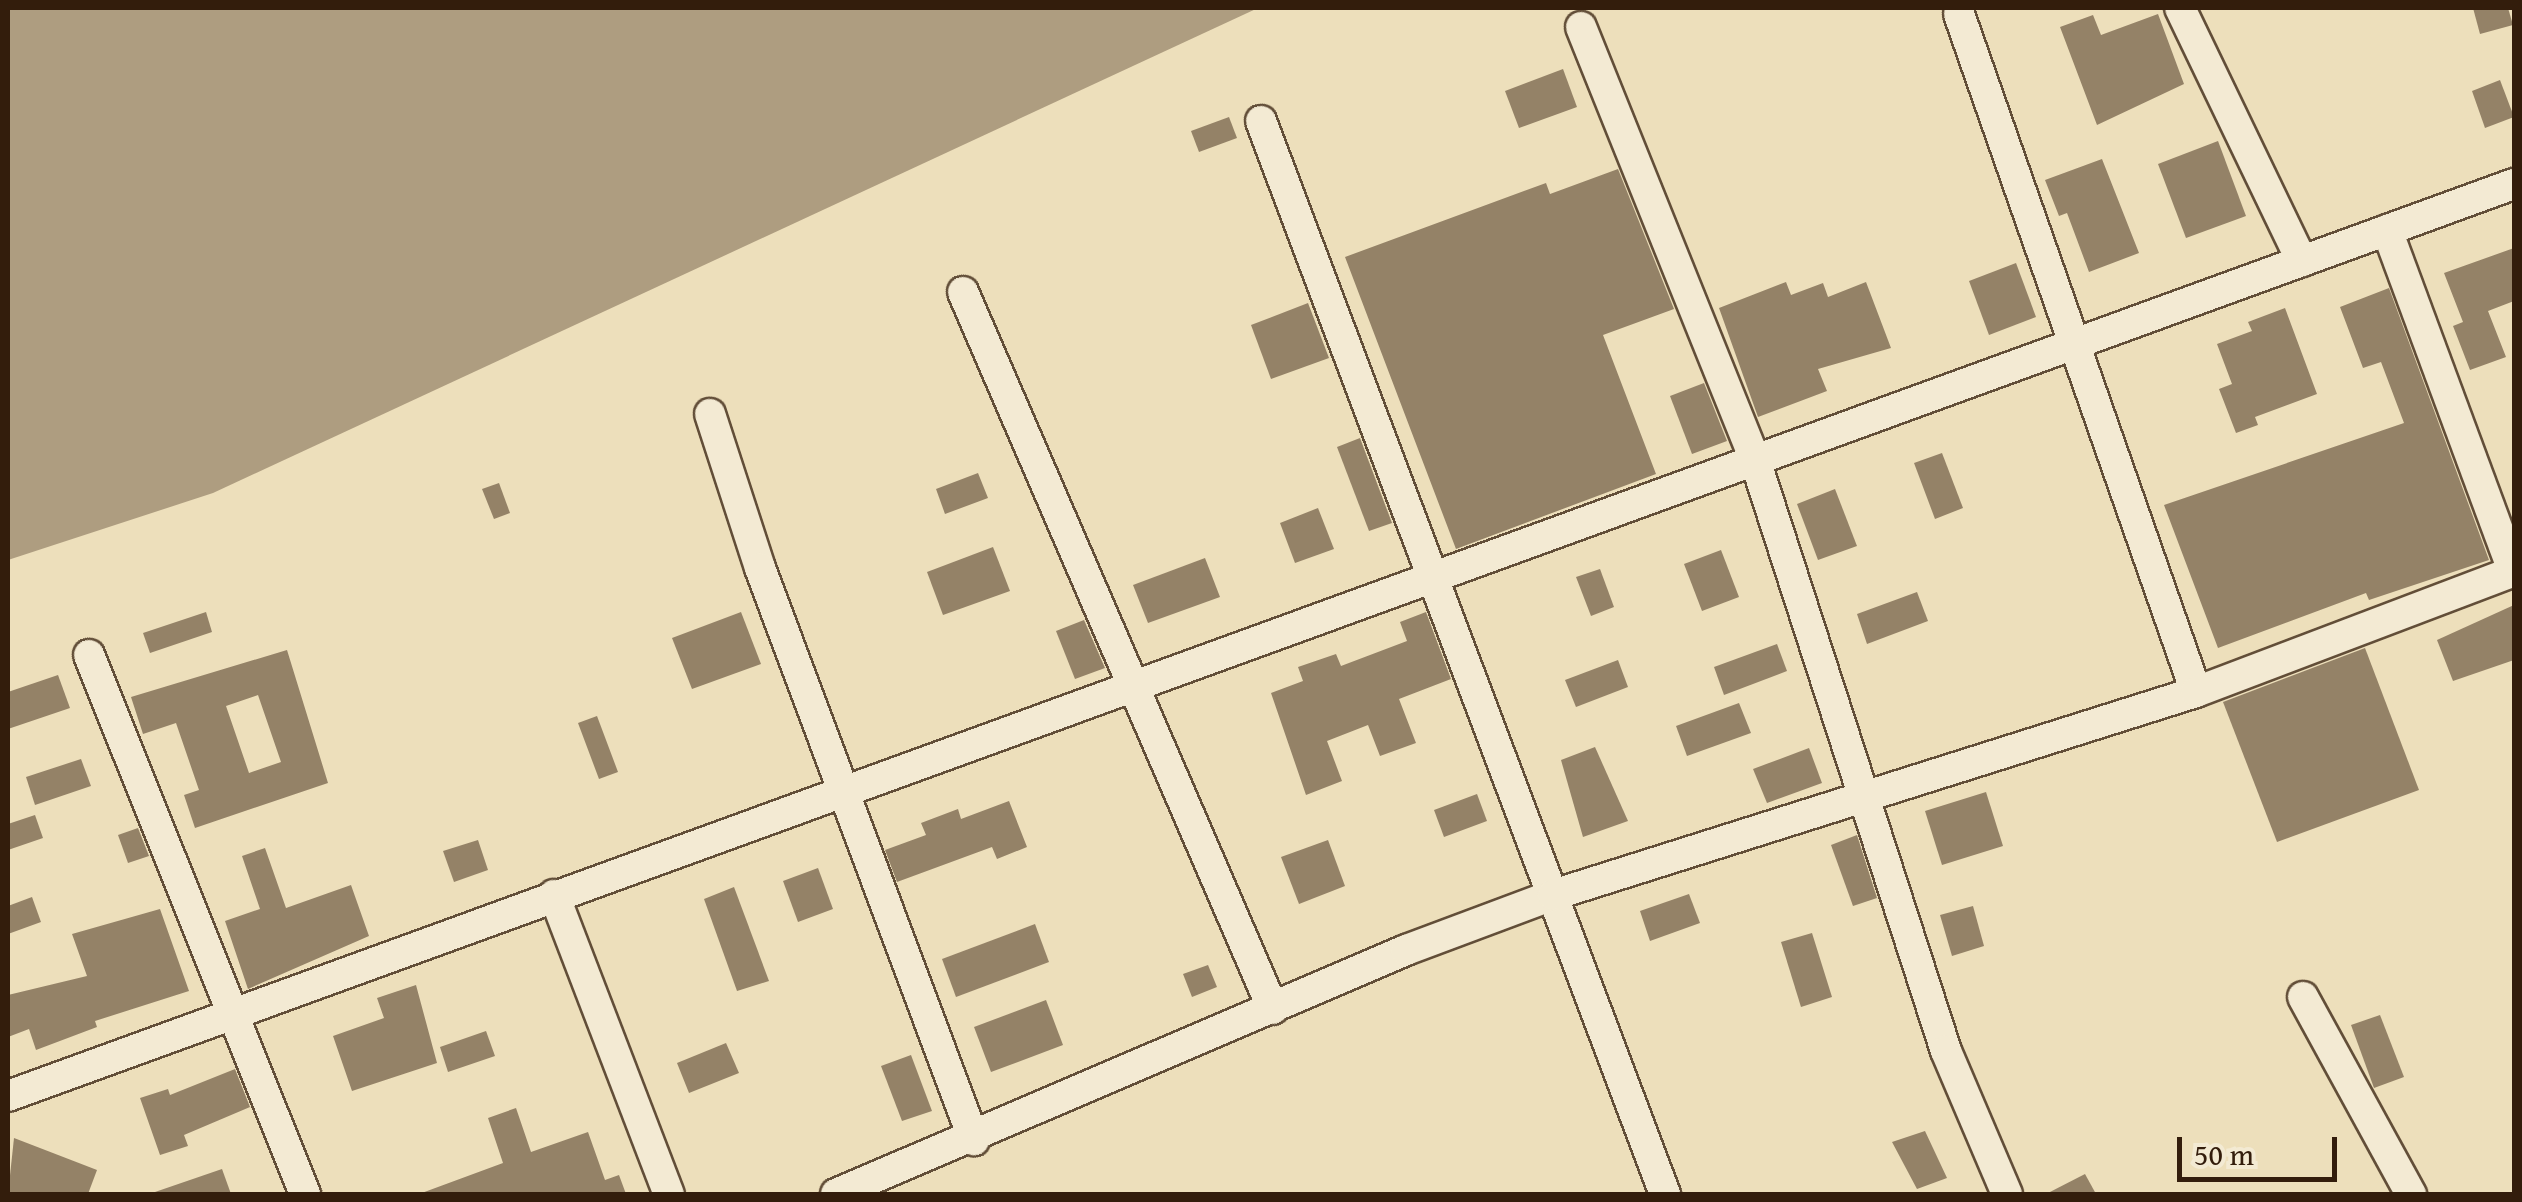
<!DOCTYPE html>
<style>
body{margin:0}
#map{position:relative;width:2522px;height:1202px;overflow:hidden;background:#eddfbb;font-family:"Gentium Book Plus",serif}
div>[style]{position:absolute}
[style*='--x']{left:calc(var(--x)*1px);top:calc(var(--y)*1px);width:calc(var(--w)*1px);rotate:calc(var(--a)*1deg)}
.water>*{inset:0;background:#ae9d80}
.building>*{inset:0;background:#948267}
.roads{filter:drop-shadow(2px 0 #624e38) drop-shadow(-2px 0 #624e38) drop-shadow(0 2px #624e38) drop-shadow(0 -2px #624e38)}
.minor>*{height:30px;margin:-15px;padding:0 15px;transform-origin:15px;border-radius:15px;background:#f3ead3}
span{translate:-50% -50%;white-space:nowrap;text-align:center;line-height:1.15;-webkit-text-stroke:9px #f3ead3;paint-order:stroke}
.frame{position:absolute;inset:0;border:10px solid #331d0c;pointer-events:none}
.scale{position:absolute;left:2177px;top:1137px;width:160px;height:45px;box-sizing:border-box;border:5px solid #331d0c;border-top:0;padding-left:12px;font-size:30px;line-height:35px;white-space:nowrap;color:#331d0c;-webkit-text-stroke:8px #f3ead3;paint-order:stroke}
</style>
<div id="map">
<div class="water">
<i style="clip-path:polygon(8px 8px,1258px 8px,213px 493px,8px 560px)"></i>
</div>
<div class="building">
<i style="clip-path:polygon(2473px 8px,2508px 8px,2513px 25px,2480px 34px)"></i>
<i style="clip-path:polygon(2158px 14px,2184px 84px,2097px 125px,2060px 27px,2093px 15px,2101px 35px)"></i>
<i style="clip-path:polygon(1563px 69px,1577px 107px,1519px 128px,1505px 91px)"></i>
<i style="clip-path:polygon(2500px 80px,2514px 117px,2485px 128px,2472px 91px)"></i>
<i style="clip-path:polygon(1229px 117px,1237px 138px,1199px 152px,1191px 131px)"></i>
<i style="clip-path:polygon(2218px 141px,2246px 216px,2186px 238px,2158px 164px)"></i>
<i style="clip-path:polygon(2102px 159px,2139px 253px,2089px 272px,2067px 213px,2059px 216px,2045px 180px)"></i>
<i style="clip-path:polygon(1618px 169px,1674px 309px,1603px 335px,1656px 474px,1456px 549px,1345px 257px,1546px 183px,1550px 194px)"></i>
<i style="clip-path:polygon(2514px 248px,2514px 301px,2488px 311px,2506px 357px,2470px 370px,2453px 326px,2463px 322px,2444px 273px)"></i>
<i style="clip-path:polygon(2016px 263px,2036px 317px,1989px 335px,1969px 281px)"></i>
<i style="clip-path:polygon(1786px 282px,1791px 295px,1823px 283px,1828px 297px,1866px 282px,1891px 348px,1818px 369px,1827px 391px,1758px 417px,1719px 308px)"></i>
<i style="clip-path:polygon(2389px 288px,2489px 560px,2369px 600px,2366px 593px,2218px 648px,2164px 505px,2404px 423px,2381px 362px,2363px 368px,2340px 307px)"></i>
<i style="clip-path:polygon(1308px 303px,1329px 358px,1271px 379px,1251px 325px)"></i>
<i style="clip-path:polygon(2285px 308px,2317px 394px,2255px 417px,2258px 425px,2236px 433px,2219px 389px,2232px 384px,2217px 344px,2252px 331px,2248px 322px)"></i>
<i style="clip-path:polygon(1704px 383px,1727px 441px,1692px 454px,1670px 396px)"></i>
<i style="clip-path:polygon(1360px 438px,1392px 523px,1369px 531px,1337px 447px)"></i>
<i style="clip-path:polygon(1942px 453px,1963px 508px,1935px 519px,1914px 463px)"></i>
<i style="clip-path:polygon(978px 473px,988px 498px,945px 514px,936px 489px)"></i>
<i style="clip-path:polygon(499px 483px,510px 513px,494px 519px,482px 489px)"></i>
<i style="clip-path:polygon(1835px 489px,1857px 546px,1818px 560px,1797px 504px)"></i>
<i style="clip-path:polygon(1318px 508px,1334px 549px,1295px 563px,1280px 523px)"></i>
<i style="clip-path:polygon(993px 547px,1010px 591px,943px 615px,927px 572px)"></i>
<i style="clip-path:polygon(1721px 550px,1739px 597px,1702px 611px,1684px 564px)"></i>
<i style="clip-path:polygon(1205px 558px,1220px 597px,1148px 623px,1133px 585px)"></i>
<i style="clip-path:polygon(1600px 569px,1614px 607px,1591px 616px,1576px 577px)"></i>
<i style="clip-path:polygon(1917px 592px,1928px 621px,1867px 644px,1857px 614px)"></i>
<i style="clip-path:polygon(2514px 605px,2514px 660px,2453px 681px,2437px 640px)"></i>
<i style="clip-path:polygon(206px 612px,212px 632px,150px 653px,143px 633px)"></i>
<i style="clip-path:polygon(741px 612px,761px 664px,692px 689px,672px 638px)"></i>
<i style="clip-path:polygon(1426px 612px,1451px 679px,1399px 699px,1416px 743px,1380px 756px,1368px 725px,1327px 741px,1342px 781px,1306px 795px,1271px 693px,1303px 681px,1298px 667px,1336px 654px,1341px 666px,1407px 641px,1400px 622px)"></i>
<i style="clip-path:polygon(1084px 620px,1105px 668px,1075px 679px,1056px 631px)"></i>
<i style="clip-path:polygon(1777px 644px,1787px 671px,1724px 695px,1714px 667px)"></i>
<i style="clip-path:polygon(2365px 648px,2419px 790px,2277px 842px,2223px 702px)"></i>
<i style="clip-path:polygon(evenodd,287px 650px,328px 783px,195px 828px,184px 795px,199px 790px,176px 723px,143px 734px,131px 697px,287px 650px,258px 695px,281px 762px,249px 773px,226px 706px,258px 695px)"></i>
<i style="clip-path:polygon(1618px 660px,1628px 687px,1576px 707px,1565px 680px)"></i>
<i style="clip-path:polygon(58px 675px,70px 708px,8px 729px,8px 692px)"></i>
<i style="clip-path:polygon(1739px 703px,1751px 733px,1687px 756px,1676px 726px)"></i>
<i style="clip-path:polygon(597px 716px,618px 772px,599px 779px,578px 723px)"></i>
<i style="clip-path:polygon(1595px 747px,1628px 821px,1583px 837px,1561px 760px)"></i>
<i style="clip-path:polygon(1809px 748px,1822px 783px,1767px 803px,1753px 769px)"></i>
<i style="clip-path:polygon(81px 759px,91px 786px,35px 805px,26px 777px)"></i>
<i style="clip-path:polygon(1986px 792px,2003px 846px,1942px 865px,1925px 811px)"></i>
<i style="clip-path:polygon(1477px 794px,1487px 821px,1444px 837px,1434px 810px)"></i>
<i style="clip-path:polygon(1009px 801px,1027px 847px,997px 859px,992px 847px,897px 882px,885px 850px,926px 835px,921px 823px,958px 809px,961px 819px)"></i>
<i style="clip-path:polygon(35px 815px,43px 838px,8px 850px,8px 824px)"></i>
<i style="clip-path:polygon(138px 828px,149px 856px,128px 863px,118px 835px)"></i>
<i style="clip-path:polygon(1857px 835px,1877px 898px,1853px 906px,1831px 845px)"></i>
<i style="clip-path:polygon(478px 840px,488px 870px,454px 882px,443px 851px)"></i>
<i style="clip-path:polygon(1328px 840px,1345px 886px,1299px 904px,1281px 857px)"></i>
<i style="clip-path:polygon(265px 848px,286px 908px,351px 885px,369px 936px,248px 989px,225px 921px,260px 909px,242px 856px)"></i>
<i style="clip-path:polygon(818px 868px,833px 909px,798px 922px,783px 881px)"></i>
<i style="clip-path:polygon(734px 887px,769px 981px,737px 991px,704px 899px)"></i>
<i style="clip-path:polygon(1689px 894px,1700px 923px,1650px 941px,1640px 911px)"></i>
<i style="clip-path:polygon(32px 897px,41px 922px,8px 934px,8px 906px)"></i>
<i style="clip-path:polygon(1973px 906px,1984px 946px,1952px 956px,1940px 915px)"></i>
<i style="clip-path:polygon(160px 909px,189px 991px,95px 1021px,97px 1027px,36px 1050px,29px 1029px,8px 1037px,8px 995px,87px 976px,72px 934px)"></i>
<i style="clip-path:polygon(1035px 924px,1049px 962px,956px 997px,942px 959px)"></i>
<i style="clip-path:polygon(1812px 933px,1832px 997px,1801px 1007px,1781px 942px)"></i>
<i style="clip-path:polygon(1208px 965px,1217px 987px,1192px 997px,1183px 974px)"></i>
<i style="clip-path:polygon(416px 985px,437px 1063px,352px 1091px,333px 1036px,384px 1018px,377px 998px)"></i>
<i style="clip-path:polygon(1046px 1000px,1063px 1045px,991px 1072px,974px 1027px)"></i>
<i style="clip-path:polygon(2380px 1015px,2404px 1077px,2374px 1088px,2351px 1025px)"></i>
<i style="clip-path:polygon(486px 1031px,495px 1056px,448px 1072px,440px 1047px)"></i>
<i style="clip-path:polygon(726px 1043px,739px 1073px,689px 1093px,677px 1063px)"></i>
<i style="clip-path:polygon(911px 1055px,932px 1111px,902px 1121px,881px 1066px)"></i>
<i style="clip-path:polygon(235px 1069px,250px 1107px,184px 1135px,188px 1146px,160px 1155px,140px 1098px,168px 1089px,170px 1095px)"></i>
<i style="clip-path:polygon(516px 1108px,531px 1152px,588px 1132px,605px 1180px,619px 1175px,626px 1194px,419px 1194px,503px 1163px,488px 1118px)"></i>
<i style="clip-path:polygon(1925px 1131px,1947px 1178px,1917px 1189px,1892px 1142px)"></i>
<i style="clip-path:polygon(14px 1138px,97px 1170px,88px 1194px,8px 1194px)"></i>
<i style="clip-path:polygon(222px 1169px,231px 1194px,156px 1194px,155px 1192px)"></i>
<i style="clip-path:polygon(2085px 1174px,2096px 1194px,2046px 1194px)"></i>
</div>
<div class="roads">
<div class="minor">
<i style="--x:2180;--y:8;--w:281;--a:64.3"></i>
<i style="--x:1959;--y:14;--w:718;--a:70.73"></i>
<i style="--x:1581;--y:27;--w:470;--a:68.1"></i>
<i style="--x:1756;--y:463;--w:618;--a:72.09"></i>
<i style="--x:1946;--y:1051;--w:155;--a:66.9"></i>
<i style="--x:1261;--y:121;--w:1147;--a:69.37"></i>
<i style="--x:2387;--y:230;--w:364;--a:69.7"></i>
<i style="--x:963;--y:292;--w:781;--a:66.62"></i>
<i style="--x:710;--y:414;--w:162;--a:72"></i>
<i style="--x:760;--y:568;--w:611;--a:69.49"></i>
<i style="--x:89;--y:655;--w:581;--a:68.16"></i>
<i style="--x:554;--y:895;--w:320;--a:69"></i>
<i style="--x:2303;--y:997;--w:225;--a:61.3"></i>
<i style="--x:8;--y:1096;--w:2667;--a:-20"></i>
<i style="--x:836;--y:1194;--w:620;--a:-23.17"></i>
<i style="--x:1406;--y:950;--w:157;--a:-20.5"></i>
<i style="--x:1553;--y:895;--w:674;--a:-17.52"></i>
<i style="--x:2196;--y:692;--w:340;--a:-20.8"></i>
</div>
</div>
<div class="frame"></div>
<div class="scale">50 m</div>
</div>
